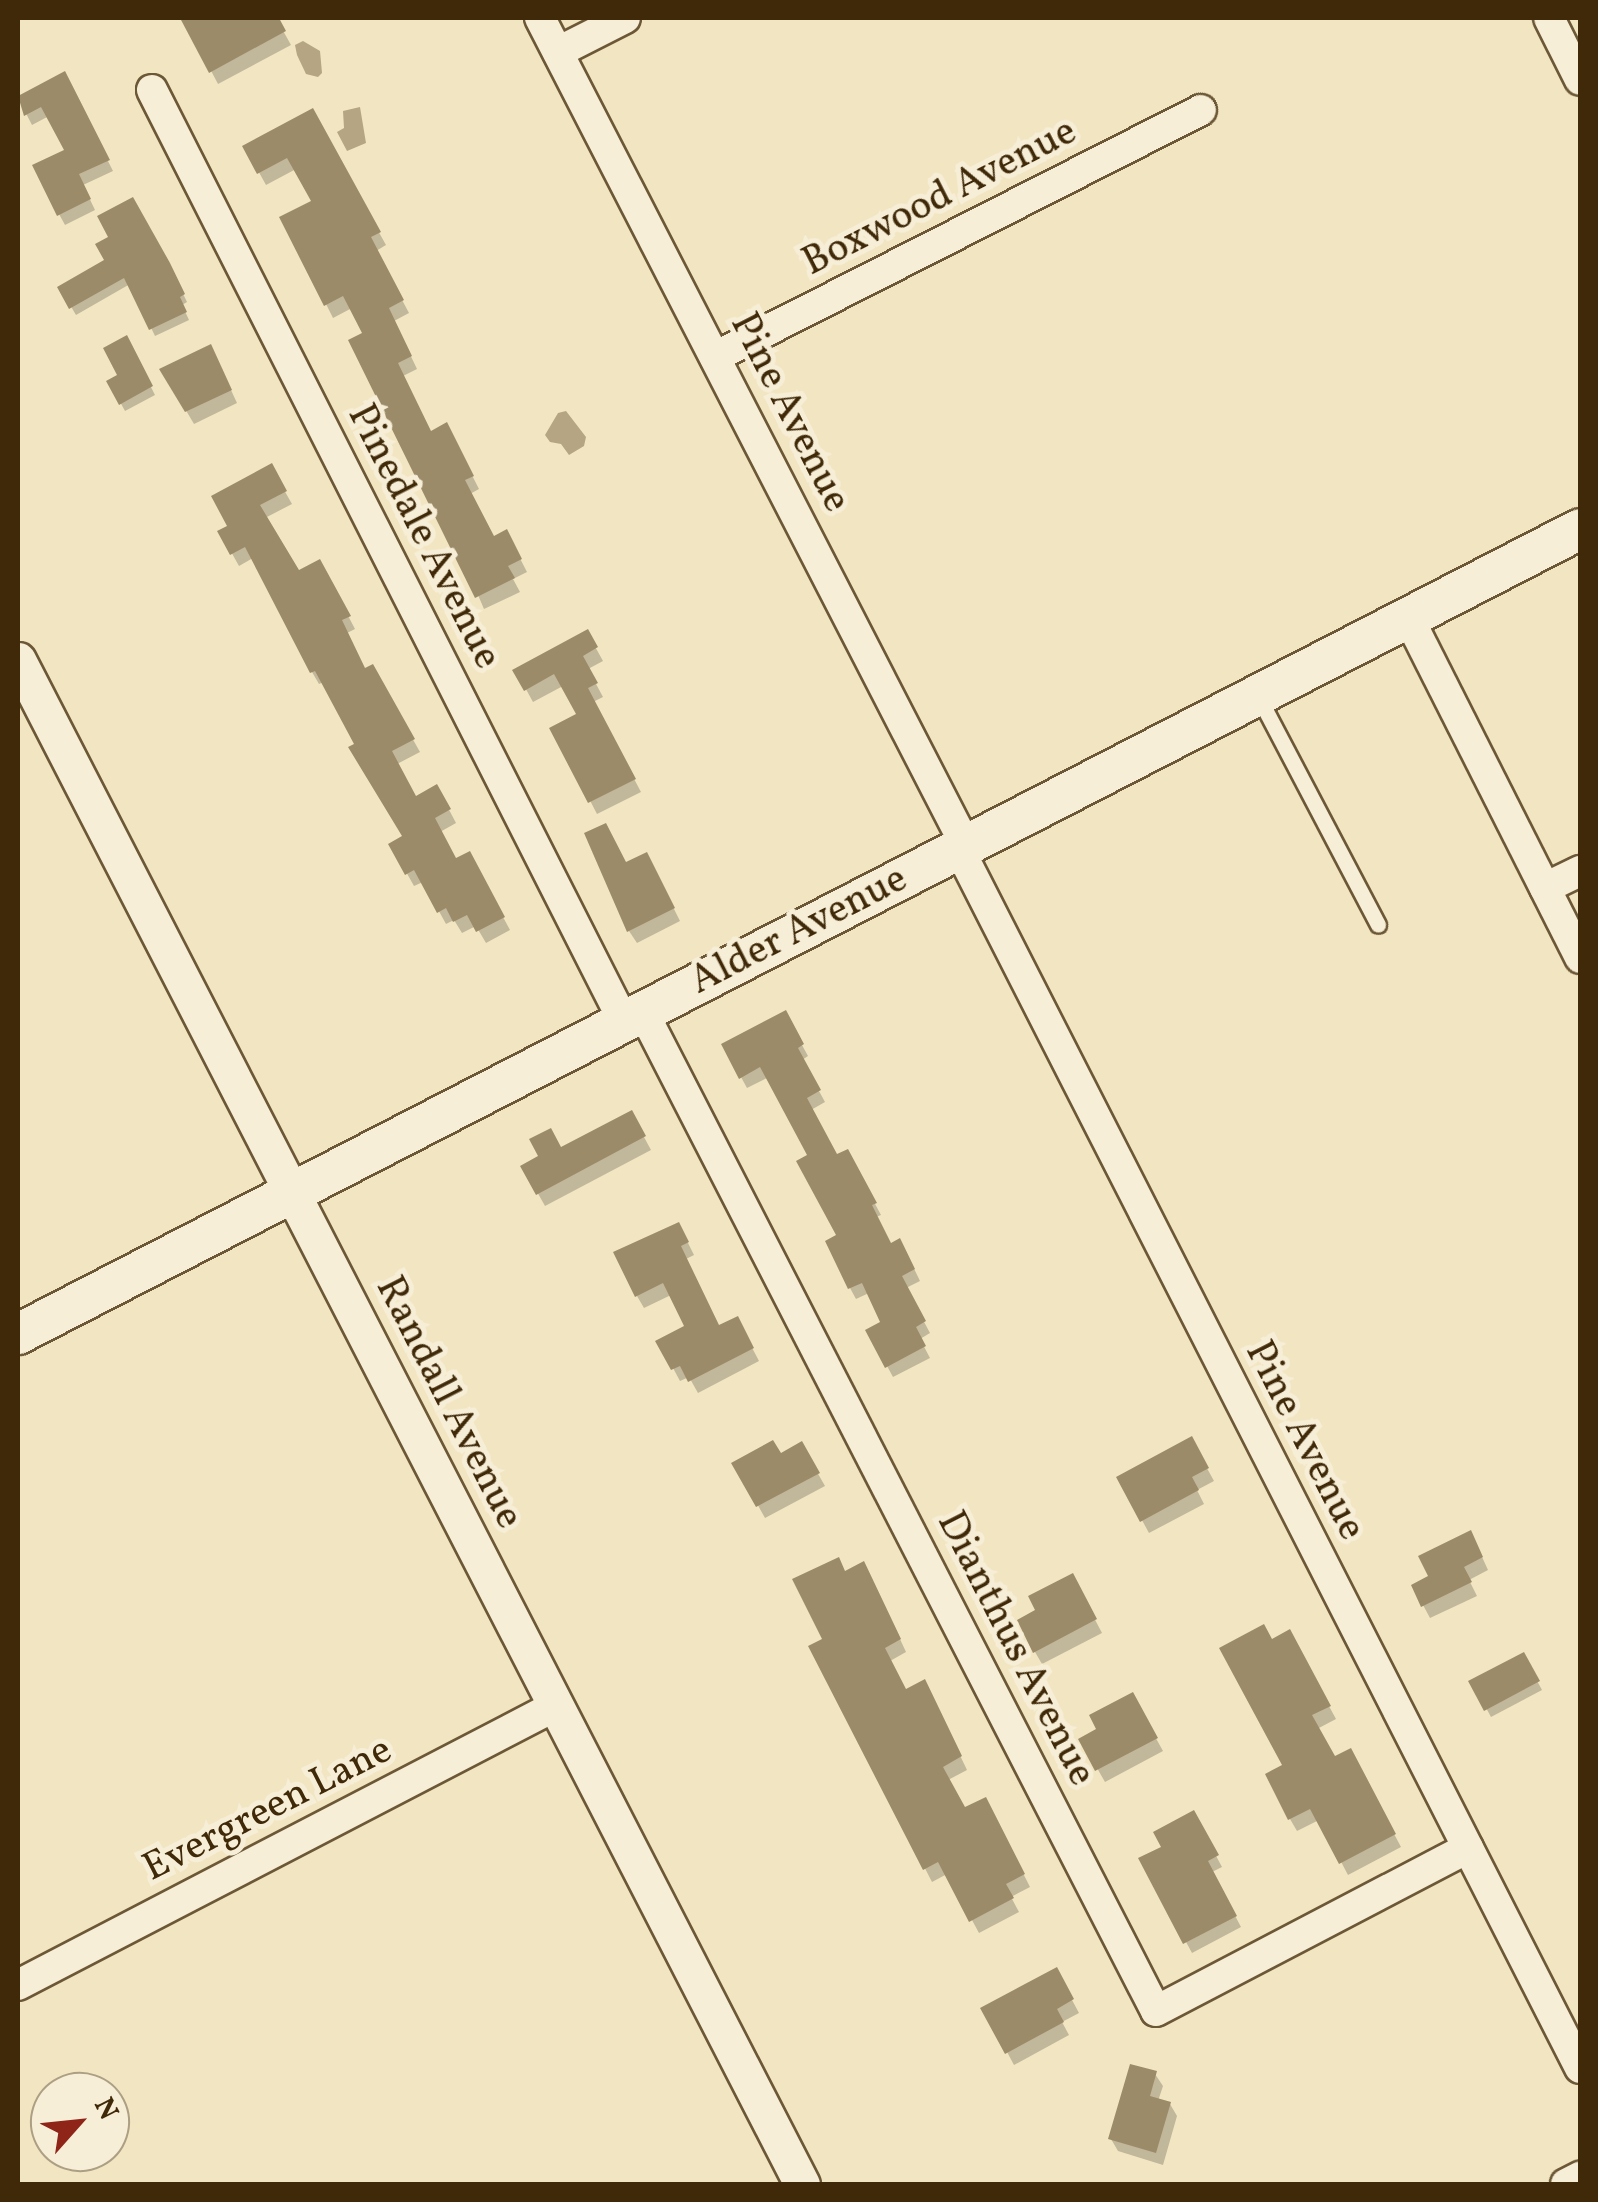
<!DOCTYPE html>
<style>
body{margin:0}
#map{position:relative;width:1598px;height:2202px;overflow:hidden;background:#f2e5c1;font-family:Vollkorn,serif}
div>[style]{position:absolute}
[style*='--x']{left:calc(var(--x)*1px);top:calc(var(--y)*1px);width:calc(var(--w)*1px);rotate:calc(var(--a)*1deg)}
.water>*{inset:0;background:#b5a582}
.shadow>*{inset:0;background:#0003}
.building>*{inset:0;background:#9c8b68}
.roads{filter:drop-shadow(2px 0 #6c5836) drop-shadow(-2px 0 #6c5836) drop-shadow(0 2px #6c5836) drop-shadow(0 -2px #6c5836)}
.service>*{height:15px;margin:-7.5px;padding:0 7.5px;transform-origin:7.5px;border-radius:7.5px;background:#f7eed7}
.minor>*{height:30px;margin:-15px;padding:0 15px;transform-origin:15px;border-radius:15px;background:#f7eed7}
.tertiary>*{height:35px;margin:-17.5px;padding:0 17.5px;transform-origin:17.5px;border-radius:17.5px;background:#f7eed7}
.secondary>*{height:40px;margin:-20px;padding:0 20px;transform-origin:20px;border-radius:20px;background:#f7eed7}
span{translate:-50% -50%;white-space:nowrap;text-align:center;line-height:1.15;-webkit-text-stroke:10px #f7eed7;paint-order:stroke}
.street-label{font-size:40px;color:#3f2908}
.frame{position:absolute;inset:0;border:20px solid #3f2908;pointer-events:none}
.north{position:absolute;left:30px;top:2072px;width:100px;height:100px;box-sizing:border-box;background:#f7eed7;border:2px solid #ad9f84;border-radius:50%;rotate:63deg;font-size:28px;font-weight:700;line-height:40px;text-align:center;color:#3f2908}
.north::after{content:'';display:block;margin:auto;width:35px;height:45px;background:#8f2418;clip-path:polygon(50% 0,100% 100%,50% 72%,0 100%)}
</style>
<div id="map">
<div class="water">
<i style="clip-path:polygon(303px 41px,320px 51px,322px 73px,318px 77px,306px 74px,297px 55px,295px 45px)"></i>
<i style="clip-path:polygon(360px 107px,366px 143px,347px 151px,337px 132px,344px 128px,343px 111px)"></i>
<i style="clip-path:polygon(566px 411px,586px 437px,584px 446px,569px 455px,561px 444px,550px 442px,545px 435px,558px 413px)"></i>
</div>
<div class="shadow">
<i style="clip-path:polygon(196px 18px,276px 18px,291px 45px,218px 84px,186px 23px)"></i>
<i style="clip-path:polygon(64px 74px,113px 171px,83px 185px,95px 210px,65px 225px,59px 214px,67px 151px,49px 116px,32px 125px,18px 98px)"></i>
<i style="clip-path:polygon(312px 112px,386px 245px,376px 251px,409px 313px,394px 321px,417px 369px,403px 376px,430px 433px,453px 438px,479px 489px,470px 494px,494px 538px,513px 545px,527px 572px,513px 579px,520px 592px,484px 609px,366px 334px,352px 308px,333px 318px,283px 218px,314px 202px,296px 169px,266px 185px,245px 147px)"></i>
<i style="clip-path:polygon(112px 238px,173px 273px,187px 302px,182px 305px,189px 320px,155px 336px,130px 284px,76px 315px,60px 288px,107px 261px)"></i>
<i style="clip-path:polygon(126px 338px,155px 395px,125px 411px,109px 382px,120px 376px)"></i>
<i style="clip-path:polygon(217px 360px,237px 403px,194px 424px,162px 370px)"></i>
<i style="clip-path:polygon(271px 467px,292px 504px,265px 518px,298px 573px,320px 562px,355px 629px,347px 633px,365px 671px,372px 667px,420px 752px,397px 764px,415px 799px,437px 787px,456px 823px,440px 832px,455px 861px,469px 854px,510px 930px,486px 943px,476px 926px,462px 933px,454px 920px,446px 924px,423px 882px,414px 886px,391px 845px,405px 837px,324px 682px,319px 684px,312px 672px,253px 558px,239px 566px,220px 532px,231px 527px)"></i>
<i style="clip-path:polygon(587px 632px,603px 661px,588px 669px,603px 697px,593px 702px,641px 792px,597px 814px,553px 729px,579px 715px,563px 686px,533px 702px,516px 671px)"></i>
<i style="clip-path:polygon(653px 867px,680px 921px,637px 943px,629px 931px)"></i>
<i style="clip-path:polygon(785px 1014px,808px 1056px,802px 1060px,825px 1102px,811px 1110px,836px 1158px,847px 1152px,881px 1215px,876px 1217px,890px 1246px,906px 1252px,920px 1281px,906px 1288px,930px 1333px,920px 1339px,930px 1358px,893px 1377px,868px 1331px,883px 1323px,869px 1293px,856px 1299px,850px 1288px,840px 1236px,810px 1156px,769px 1077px,747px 1088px,724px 1046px)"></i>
<i style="clip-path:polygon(631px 1113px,651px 1150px,545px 1206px,523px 1167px)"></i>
<i style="clip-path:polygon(685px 1237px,694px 1255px,686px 1259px,719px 1328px,737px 1319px,759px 1361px,698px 1393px,689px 1377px,680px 1381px,659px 1342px,687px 1327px,671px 1295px,644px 1308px,637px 1296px)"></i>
<i style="clip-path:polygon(1191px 1439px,1214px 1481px,1197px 1490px,1204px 1504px,1149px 1533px,1119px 1478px)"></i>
<i style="clip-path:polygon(801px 1444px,825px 1486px,765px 1518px,735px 1464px,780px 1456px)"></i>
<i style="clip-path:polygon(1477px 1546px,1488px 1570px,1469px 1580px,1477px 1596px,1430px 1618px,1423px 1605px)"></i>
<i style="clip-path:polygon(845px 1573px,871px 1577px,906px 1652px,890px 1661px,906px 1692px,931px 1695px,967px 1770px,948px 1780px,965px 1811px,992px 1812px,1030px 1887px,1011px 1897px,1019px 1912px,979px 1933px,947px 1874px,932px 1882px,811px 1647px,825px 1640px)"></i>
<i style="clip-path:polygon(1072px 1576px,1102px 1633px,1042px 1664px,1035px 1652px,1039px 1612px)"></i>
<i style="clip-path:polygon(1289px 1633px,1336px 1719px,1317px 1729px,1334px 1759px,1350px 1751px,1401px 1847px,1348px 1875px,1319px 1820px,1297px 1831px,1290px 1819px,1271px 1642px)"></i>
<i style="clip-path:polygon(1523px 1655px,1542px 1690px,1491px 1717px,1472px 1682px)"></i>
<i style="clip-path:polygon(1132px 1695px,1163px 1751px,1105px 1782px,1081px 1740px,1100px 1730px)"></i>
<i style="clip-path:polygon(1193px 1813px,1222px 1867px,1212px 1872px,1241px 1927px,1192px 1953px,1141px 1859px,1164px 1848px)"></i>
<i style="clip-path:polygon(1056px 1970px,1079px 2013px,1062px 2022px,1069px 2035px,1014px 2065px,984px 2009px)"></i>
<i style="clip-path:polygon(1155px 2074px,1163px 2086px,1158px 2101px,1170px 2104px,1177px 2116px,1163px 2165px,1118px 2151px,1111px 2139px)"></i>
</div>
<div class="building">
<i style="clip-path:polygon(180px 18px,279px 18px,286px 31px,209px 73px)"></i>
<i style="clip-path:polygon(65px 71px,110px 160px,79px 174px,91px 199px,57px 216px,32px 165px,64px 150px,41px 107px,24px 116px,18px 96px)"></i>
<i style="clip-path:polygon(313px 108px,381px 232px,371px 237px,404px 300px,389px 308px,412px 356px,398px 363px,431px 431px,447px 422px,474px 476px,465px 480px,494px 536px,507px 529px,522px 559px,508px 566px,515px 578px,475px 598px,348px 340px,362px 333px,343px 296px,324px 306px,279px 217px,311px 201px,287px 158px,257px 174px,242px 146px)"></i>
<i style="clip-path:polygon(133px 197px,170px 263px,185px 294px,180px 297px,187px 312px,149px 330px,124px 278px,69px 309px,57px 287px,104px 260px,95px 244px,108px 237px,97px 216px)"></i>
<i style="clip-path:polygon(127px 335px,153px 386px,119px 405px,106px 381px,117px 375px,103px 348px)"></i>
<i style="clip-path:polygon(211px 344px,232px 390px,185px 412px,159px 369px)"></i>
<i style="clip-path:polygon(272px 463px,287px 491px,260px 505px,299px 570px,320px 559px,351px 616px,342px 620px,365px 668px,373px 664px,415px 739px,392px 751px,416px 796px,437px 784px,451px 809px,435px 818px,456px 858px,470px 851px,505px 917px,476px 932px,467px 915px,453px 922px,446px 908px,437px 913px,414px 870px,405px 875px,388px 844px,402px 836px,348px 747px,354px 744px,315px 671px,310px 673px,245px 547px,230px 555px,217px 531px,227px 526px,211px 496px)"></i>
<i style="clip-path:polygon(588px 629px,598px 647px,583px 656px,598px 683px,588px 688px,636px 779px,588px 803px,549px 728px,576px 714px,554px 674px,524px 691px,512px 670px)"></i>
<i style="clip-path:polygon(606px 823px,626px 862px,647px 852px,675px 908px,627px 932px,584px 833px)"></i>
<i style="clip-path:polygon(786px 1010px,804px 1044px,798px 1048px,821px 1090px,807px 1098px,837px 1154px,848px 1149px,877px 1203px,872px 1205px,891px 1243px,900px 1238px,915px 1269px,902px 1276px,926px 1321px,916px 1327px,926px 1346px,885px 1368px,865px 1330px,880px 1322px,862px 1283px,848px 1289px,825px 1241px,836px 1235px,796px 1161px,807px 1155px,760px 1067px,739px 1079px,721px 1044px)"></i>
<i style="clip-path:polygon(632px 1110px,646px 1136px,536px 1195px,520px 1166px,538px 1156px,529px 1139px,551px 1128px,561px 1147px)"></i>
<i style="clip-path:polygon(679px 1222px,689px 1242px,681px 1246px,719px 1325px,738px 1316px,754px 1348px,688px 1382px,680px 1366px,671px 1370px,655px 1341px,684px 1326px,663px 1283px,635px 1297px,613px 1252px)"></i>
<i style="clip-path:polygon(1192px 1436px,1209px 1468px,1192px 1477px,1199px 1490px,1140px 1522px,1116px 1477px)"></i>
<i style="clip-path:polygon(773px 1440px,781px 1453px,802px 1441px,820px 1473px,756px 1507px,731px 1463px)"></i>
<i style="clip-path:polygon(1471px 1530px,1483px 1557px,1464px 1567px,1472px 1582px,1421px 1607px,1411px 1585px,1428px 1576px,1418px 1556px)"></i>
<i style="clip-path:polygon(839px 1557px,845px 1571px,864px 1561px,901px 1639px,885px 1648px,906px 1689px,925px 1679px,962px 1756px,943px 1767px,965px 1807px,986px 1797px,1025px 1874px,1006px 1884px,1014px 1898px,969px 1922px,938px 1862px,923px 1870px,808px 1646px,822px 1639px,792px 1579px)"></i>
<i style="clip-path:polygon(1073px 1573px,1097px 1619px,1033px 1653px,1017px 1620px,1035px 1610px,1028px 1596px)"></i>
<i style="clip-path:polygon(1264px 1624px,1272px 1639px,1290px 1629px,1331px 1706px,1312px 1715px,1335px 1756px,1351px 1748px,1396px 1834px,1339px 1864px,1310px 1809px,1288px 1820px,1265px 1774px,1282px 1765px,1219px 1648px)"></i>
<i style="clip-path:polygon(1524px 1652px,1540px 1681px,1484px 1711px,1468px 1681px)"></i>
<i style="clip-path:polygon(1133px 1692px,1158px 1738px,1095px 1771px,1078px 1739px,1096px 1729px,1089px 1715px)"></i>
<i style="clip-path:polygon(1194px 1810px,1219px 1855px,1208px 1861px,1237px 1916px,1183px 1944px,1138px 1858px,1161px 1847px,1153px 1832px)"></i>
<i style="clip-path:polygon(1057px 1967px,1074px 1999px,1057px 2009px,1064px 2022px,1005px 2054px,980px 2008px)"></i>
<i style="clip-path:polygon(1130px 2064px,1157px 2071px,1150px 2096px,1171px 2102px,1156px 2153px,1108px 2139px)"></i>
</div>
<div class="roads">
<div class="service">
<i style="--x:1259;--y:698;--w:256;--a:62.3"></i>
</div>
<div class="minor">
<i style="--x:540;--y:18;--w:931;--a:62.77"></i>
<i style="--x:1549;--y:18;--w:69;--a:63.4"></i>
<i style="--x:558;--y:52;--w:75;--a:-26.9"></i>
<i style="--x:152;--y:90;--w:1042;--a:63.14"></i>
<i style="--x:715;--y:357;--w:545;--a:-26.94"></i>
<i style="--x:1408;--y:617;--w:382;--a:63.2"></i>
<i style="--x:959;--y:849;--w:1368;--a:63"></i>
<i style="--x:1545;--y:888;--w:39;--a:-26"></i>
<i style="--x:642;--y:1010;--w:1125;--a:62.82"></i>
<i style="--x:1156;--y:2011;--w:352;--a:-27.6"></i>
<i style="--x:18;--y:1985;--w:605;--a:-27.45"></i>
<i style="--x:1566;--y:2184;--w:16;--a:-27"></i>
</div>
<div class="tertiary">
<i style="--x:18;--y:660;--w:1714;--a:62.78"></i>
</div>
<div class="secondary">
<i style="--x:18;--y:1334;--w:1757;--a:-27.26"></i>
</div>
</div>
<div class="street-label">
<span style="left:940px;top:198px;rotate:-27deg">Boxwood Avenue</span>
<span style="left:789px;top:413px;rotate:63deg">Pine Avenue</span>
<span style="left:423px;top:537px;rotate:63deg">Pinedale Avenue</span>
<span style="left:799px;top:931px;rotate:-27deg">Alder Avenue</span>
<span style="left:448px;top:1403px;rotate:63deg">Randall Avenue</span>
<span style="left:1304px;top:1441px;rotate:63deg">Pine Avenue</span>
<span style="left:1015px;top:1649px;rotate:63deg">Dianthus Avenue</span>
<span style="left:268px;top:1810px;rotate:-27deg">Evergreen Lane</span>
</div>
<div class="frame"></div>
<div class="north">N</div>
</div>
